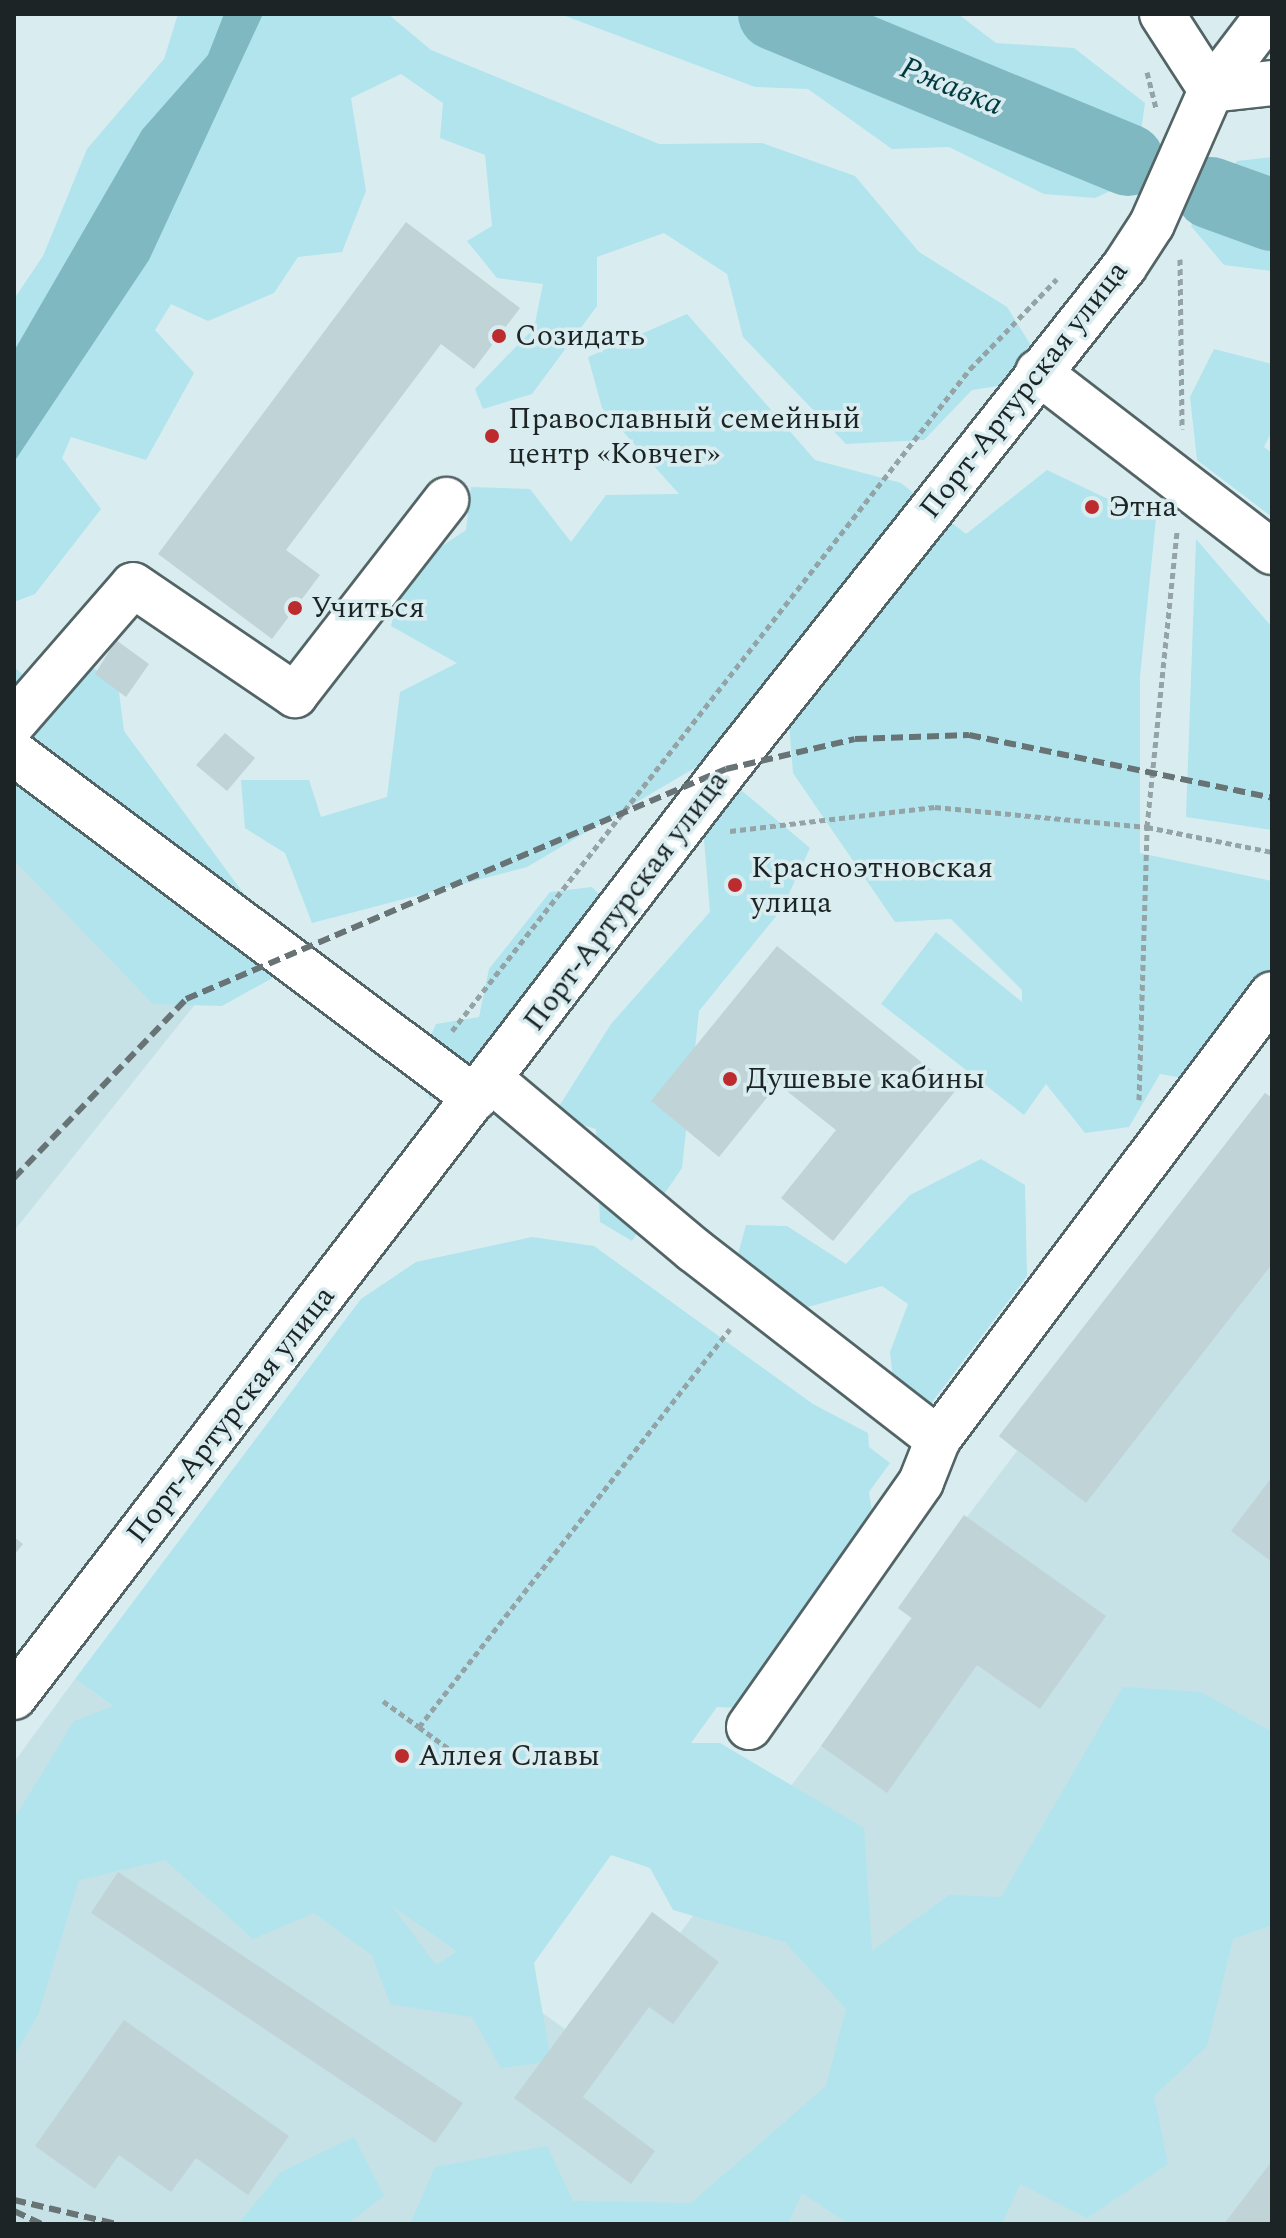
<!DOCTYPE html>
<meta charset="utf-8">
<style>
body{margin:0}
#map{position:relative;width:1286px;height:2238px;overflow:hidden;background:#d9edf0;font-family:Spectral,serif}
div>[style]{position:absolute}
[style*='--x']{left:calc(var(--x)*1px);top:calc(var(--y)*1px);width:calc(var(--w)*1px);rotate:calc(var(--a)*1deg)}
.built>*{inset:0;background:#c6e2e7}
.green>*{inset:0;background:#b1e4ed}
.water>*{inset:0;background:#7fb8c1}
.river>*{height:72px;margin:-36px;padding:0 36px;transform-origin:36px;border-radius:36px;background:#7fb8c1}
.building>*{inset:0;background:#c0d3d6}
.path>*{height:5px;margin-top:-2.5px;transform-origin:0;background:repeating-linear-gradient(90deg,#94a3a5 0 6px,transparent 0 10px)}
.roads{filter:drop-shadow(2px 0 #536466) drop-shadow(-2px 0 #536466) drop-shadow(0 2px #536466) drop-shadow(0 -2px #536466)}
.minor>*{height:44px;margin:-22px;padding:0 22px;transform-origin:22px;border-radius:22px;background:#fff}
.rail>*{height:6px;margin-top:-3px;transform-origin:0;background:repeating-linear-gradient(90deg,#677375 0 12px,transparent 0 18px)}
.dots>*{width:22px;height:22px;translate:-50% -50%;box-sizing:border-box;border:4px solid #d9edf0;border-radius:50%}
span{translate:-50% -50%;white-space:nowrap;text-align:center;line-height:1.15;-webkit-text-stroke:7px #d9edf0;paint-order:stroke}
.poi-label{font-size:30px;color:#1d2425}
.left{translate:0 -50%;text-align:left}
.street-label{font-size:30px;color:#1d2425}
.water-label{font-size:32px;color:#013940;font-style:italic}
.frame{position:absolute;inset:0;border:16px solid #1d2425;pointer-events:none}
</style>
<div id="map">
<div class="built">
<i style="clip-path:polygon(14px 798px,229px 962px,14px 1231px)"></i>
<i style="clip-path:polygon(1265px 1093px,1272px 1098px,1272px 2224px,14px 2224px,14px 1762px,75px 1679px,565px 2029px,652px 1912px,680px 1933px,821px 1746px,911px 1618px,898px 1608px,1017px 1451px,999px 1436px)"></i>
</div>
<div class="green">
<i style="clip-path:polygon(178px 14px,388px 14px,431px 50px,659px 144px,762px 143px,855px 176px,919px 252px,1007px 307px,1032px 347px,1011px 384px,972px 390px,924px 440px,846px 444px,743px 337px,727px 274px,664px 233px,597px 257px,597px 306px,532px 394px,483px 409px,475px 389px,534px 328px,543px 284px,497px 278px,467px 241px,492px 226px,485px 155px,440px 138px,443px 103px,401px 74px,351px 98px,366px 191px,342px 252px,298px 257px,274px 293px,208px 321px,171px 304px,155px 330px,194px 373px,146px 460px,71px 437px,62px 458px,101px 509px,35px 594px,14px 602px,14px 299px,43px 256px,87px 149px,164px 59px)"></i>
<i style="clip-path:polygon(560px 14px,958px 14px,996px 43px,1074px 48px,1145px 103px,1134px 180px,1095px 198px,1044px 194px,949px 147px,892px 149px,808px 89px,755px 87px)"></i>
<i style="clip-path:polygon(1272px 157px,1272px 271px,1224px 265px,1191px 226px,1237px 161px)"></i>
<i style="clip-path:polygon(687px 314px,815px 460px,901px 483px,966px 534px,1047px 470px,1110px 500px,1157px 508px,1140px 677px,1140px 853px,1272px 881px,1272px 1020px,1228px 1086px,1160px 1074px,1129px 1127px,1085px 1133px,1046px 1084px,1024px 1115px,881px 1004px,936px 932px,1022px 1002px,1022px 990px,951px 919px,895px 922px,793px 773px,789px 722px,741px 790px,810px 848px,782px 909px,699px 1011px,682px 1168px,632px 1241px,600px 1222px,596px 1129px,553px 1116px,611px 1024px,710px 912px,698px 766px,527px 867px,312px 923px,285px 853px,245px 828px,241px 780px,309px 780px,321px 817px,387px 797px,400px 692px,457px 663px,391px 626px,406px 570px,466px 530px,471px 487px,530px 489px,571px 542px,606px 495px,679px 494px,602px 408px,588px 357px)"></i>
<i style="clip-path:polygon(1214px 349px,1272px 364px,1272px 431px,1264px 447px,1272px 453px,1272px 517px,1197px 460px,1190px 397px)"></i>
<i style="clip-path:polygon(1196px 539px,1272px 627px,1272px 830px,1186px 817px)"></i>
<i style="clip-path:polygon(77px 658px,118px 684px,124px 731px,261px 917px,285px 971px,222px 1006px,153px 1004px,14px 860px,14px 667px,30px 681px)"></i>
<i style="clip-path:polygon(592px 887px,609px 904px,494px 1088px,430px 1099px,417px 1067px,436px 1024px,479px 1017px,489px 969px,550px 892px)"></i>
<i style="clip-path:polygon(981px 1159px,1025px 1185px,1027px 1276px,930px 1405px,894px 1388px,890px 1352px,908px 1304px,882px 1286px,762px 1320px,728px 1291px,746px 1225px,787px 1226px,846px 1264px,910px 1195px)"></i>
<i style="clip-path:polygon(evenodd,532px 1237px,594px 1246px,813px 1404px,868px 1433px,869px 1447px,890px 1463px,869px 1492px,879px 1556px,738px 1708px,717px 1707px,691px 1743px,720px 1743px,864px 1828px,872px 1951px,949px 1895px,1001px 1897px,1123px 1687px,1201px 1692px,1272px 1732px,1272px 1925px,1233px 1939px,1207px 2046px,1154px 2096px,1168px 2164px,1087px 2218px,1020px 2184px,1002px 2224px,849px 2224px,802px 2193px,788px 2224px,410px 2224px,435px 2167px,547px 2146px,573px 2201px,691px 2203px,826px 2086px,846px 2009px,785px 1942px,673px 1910px,650px 1868px,611px 1855px,534px 1963px,551px 2061px,501px 2068px,472px 2017px,390px 2004px,372px 1955px,314px 1913px,253px 1939px,165px 1860px,79px 1880px,38px 2015px,14px 2056px,14px 1819px,74px 1721px,113px 1706px,75px 1679px,361px 1299px,416px 1262px,532px 1237px,392px 1906px,456px 1951px,456px 1952px,436px 1965px,392px 1906px)"></i>
<i style="clip-path:polygon(354px 2137px,384px 2196px,347px 2224px,238px 2224px,281px 2172px)"></i>
</div>
<div class="water">
<i style="clip-path:polygon(224px 14px,263px 14px,149px 260px,14px 462px,14px 351px,142px 130px,208px 55px)"></i>
</div>
<div class="river">
<i style="--x:774;--y:14;--w:383;--a:22.4"></i>
<i style="--x:1211;--y:193;--w:65;--a:19.8"></i>
</div>
<div class="building">
<i style="clip-path:polygon(406px 222px,520px 308px,474px 369px,441px 344px,286px 550px,320px 575px,272px 639px,158px 554px)"></i>
<i style="clip-path:polygon(116px 640px,149px 664px,126px 697px,95px 674px)"></i>
<i style="clip-path:polygon(225px 733px,255px 758px,227px 791px,196px 765px)"></i>
<i style="clip-path:polygon(777px 946px,956px 1090px,833px 1241px,781px 1198px,836px 1130px,778px 1084px,719px 1157px,651px 1101px)"></i>
<i style="clip-path:polygon(1265px 1093px,1272px 1098px,1272px 1264px,1086px 1503px,999px 1436px)"></i>
<i style="clip-path:polygon(1272px 1477px,1272px 1562px,1231px 1531px)"></i>
<i style="clip-path:polygon(964px 1515px,1106px 1616px,1040px 1709px,977px 1665px,887px 1793px,821px 1746px,912px 1618px,898px 1608px)"></i>
<i style="clip-path:polygon(14px 1537px,23px 1544px,14px 1555px)"></i>
<i style="clip-path:polygon(118px 1872px,463px 2103px,435px 2143px,91px 1913px)"></i>
<i style="clip-path:polygon(652px 1912px,719px 1962px,673px 2024px,649px 2007px,583px 2097px,655px 2151px,631px 2184px,514px 2098px)"></i>
<i style="clip-path:polygon(124px 2020px,289px 2136px,248px 2195px,196px 2158px,171px 2192px,119px 2155px,95px 2189px,35px 2146px)"></i>
<i style="clip-path:polygon(1272px 2161px,1272px 2224px,1224px 2224px)"></i>
</div>
<div class="path">
<i style="--x:1147;--y:72;--w:38;--a:76"></i>
<i style="--x:1180;--y:259;--w:170;--a:89.3"></i>
<i style="--x:730;--y:831;--w:206;--a:-6.7"></i>
<i style="--x:935;--y:807;--w:213;--a:5.4"></i>
<i style="--x:1147;--y:827;--w:127;--a:11.3"></i>
<i style="--x:452;--y:1031;--w:841;--a:-51.96"></i>
<i style="--x:970;--y:369;--w:125;--a:-46"></i>
<i style="--x:1139;--y:1100;--w:273;--a:-88.3"></i>
<i style="--x:1147;--y:827;--w:298;--a:-84.2"></i>
<i style="--x:383;--y:1701;--w:44;--a:35.8"></i>
<i style="--x:456;--y:1754;--w:46;--a:-143.9"></i>
<i style="--x:419;--y:1727;--w:505;--a:-52"></i>
</div>
<div class="roads">
<div class="minor">
<i style="--x:1162;--y:14;--w:90;--a:57.2"></i>
<i style="--x:1211;--y:90;--w:61;--a:-6.5"></i>
<i style="--x:1038;--y:372;--w:295;--a:37.6"></i>
<i style="--x:14;--y:722;--w:181;--a:-49"></i>
<i style="--x:133;--y:585;--w:196;--a:34.2"></i>
<i style="--x:295;--y:695;--w:247;--a:-52.2"></i>
<i style="--x:14;--y:753;--w:576;--a:36.81"></i>
<i style="--x:490;--y:1079;--w:266;--a:40"></i>
<i style="--x:694;--y:1250;--w:309;--a:37.8"></i>
<i style="--x:938;--y:1439;--w:556;--a:-53.11"></i>
<i style="--x:14;--y:1697;--w:1170;--a:-52.5"></i>
<i style="--x:726;--y:769;--w:641;--a:-51.59"></i>
<i style="--x:1124;--y:267;--w:51;--a:-56.9"></i>
<i style="--x:1152;--y:224;--w:146;--a:-66.2"></i>
<i style="--x:1211;--y:90;--w:96;--a:-52.7"></i>
<i style="--x:749;--y:1727;--w:299;--a:-54.9"></i>
<i style="--x:921;--y:1482;--w:46;--a:-68.4"></i>
</div>
</div>
<div class="rail">
<i style="--x:14;--y:1178;--w:248;--a:-46.1"></i>
<i style="--x:186;--y:999;--w:587;--a:-23.07"></i>
<i style="--x:726;--y:769;--w:132;--a:-13.1"></i>
<i style="--x:855;--y:739;--w:114;--a:-2"></i>
<i style="--x:969;--y:735;--w:309;--a:11.7"></i>
<i style="--x:14;--y:2200;--w:105;--a:13.2"></i>
<i style="--x:14;--y:2211;--w:31;--a:25"></i>
</div>
<div class="dots">
<i style="left:499px;top:336px;background:#bc2c2e"></i>
<i style="left:492px;top:436px;background:#bc2c2e"></i>
<i style="left:1092px;top:507px;background:#bc2c2e"></i>
<i style="left:295px;top:608px;background:#bc2c2e"></i>
<i style="left:735px;top:885px;background:#bc2c2e"></i>
<i style="left:730px;top:1079px;background:#bc2c2e"></i>
<i style="left:402px;top:1756px;background:#bc2c2e"></i>
</div>
<div class="poi-label">
<span class="left" style="left:515px;top:336px">Созидать</span>
<span class="left" style="left:508px;top:436px">Православный семейный<br>центр «Ковчег»</span>
<span class="left" style="left:1108px;top:507px">Этна</span>
<span class="left" style="left:311px;top:608px">Учиться</span>
<span class="left" style="left:751px;top:885px">Красноэтновская<br>улица</span>
<span class="left" style="left:746px;top:1079px">Душевые кабины</span>
<span class="left" style="left:418px;top:1756px">Аллея Славы</span>
</div>
<div class="street-label">
<span style="left:1024px;top:390px;rotate:-52deg">Порт-Артурская улица</span>
<span style="left:626px;top:901px;rotate:-53deg">Порт-Артурская улица</span>
<span style="left:231px;top:1415px;rotate:-52deg">Порт-Артурская улица</span>
</div>
<div class="water-label">
<span style="left:951px;top:87px;rotate:22deg">Ржавка</span>
</div>
<div class="frame"></div>
</div>
